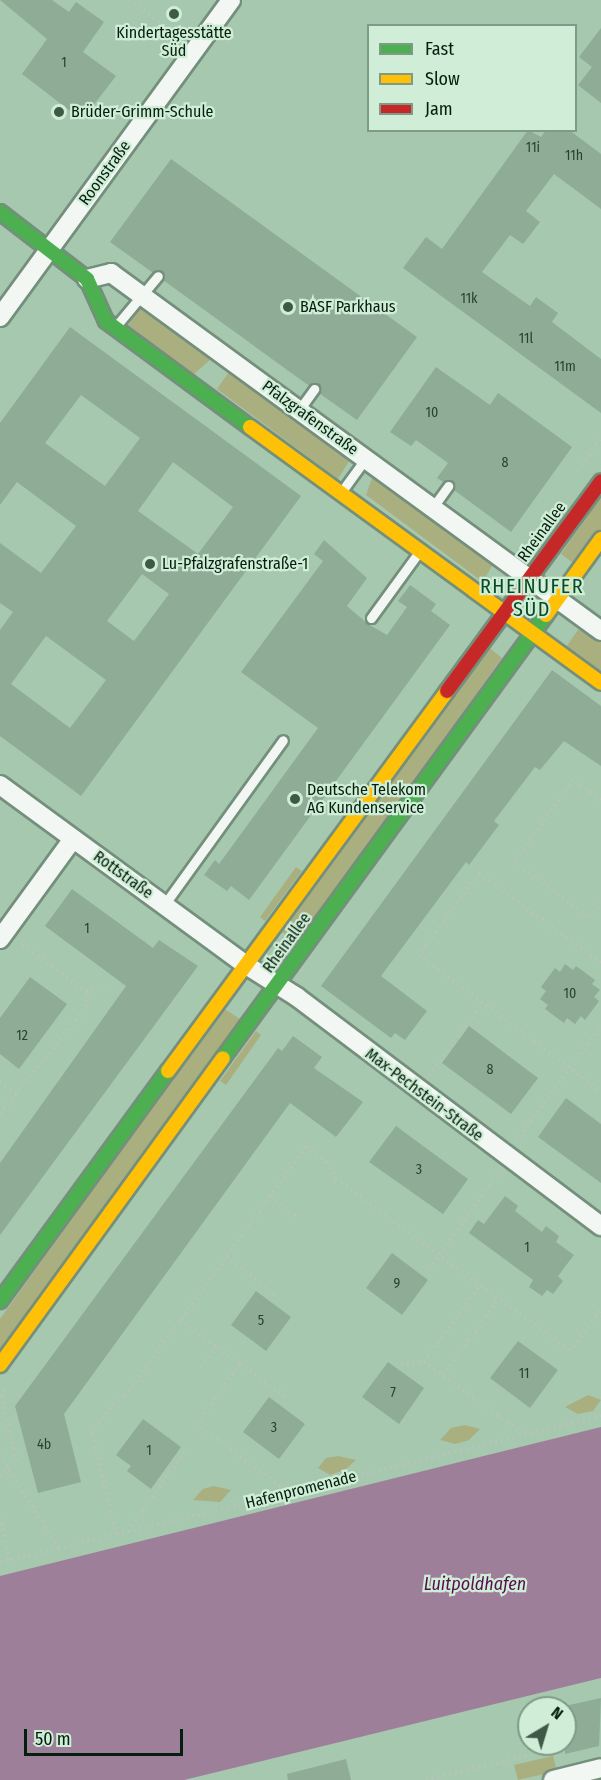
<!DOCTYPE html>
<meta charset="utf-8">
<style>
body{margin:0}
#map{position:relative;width:601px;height:1780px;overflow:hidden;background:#a6c8af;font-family:"Fira Sans Condensed",sans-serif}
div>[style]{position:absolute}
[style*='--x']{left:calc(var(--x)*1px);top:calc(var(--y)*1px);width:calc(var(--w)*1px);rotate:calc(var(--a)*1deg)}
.green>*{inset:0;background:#aaaf80}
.water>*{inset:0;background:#9e7f9a}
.building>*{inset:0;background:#8fac97}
.path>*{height:4px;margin-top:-2px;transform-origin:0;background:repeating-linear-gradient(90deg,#b9c2bb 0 1.5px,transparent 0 6px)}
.roads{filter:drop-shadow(2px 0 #748f7c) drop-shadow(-2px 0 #748f7c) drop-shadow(0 2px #748f7c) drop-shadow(0 -2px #748f7c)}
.lane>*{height:9px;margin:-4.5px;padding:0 4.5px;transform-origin:4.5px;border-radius:4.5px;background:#f2f7f3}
.street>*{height:18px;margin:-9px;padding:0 9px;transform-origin:9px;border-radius:9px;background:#f2f7f3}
.fast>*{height:14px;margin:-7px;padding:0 7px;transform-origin:7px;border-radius:7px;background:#4caf50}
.slow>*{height:14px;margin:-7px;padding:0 7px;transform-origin:7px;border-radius:7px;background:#ffc107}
.jam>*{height:14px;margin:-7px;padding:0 7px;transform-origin:7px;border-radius:7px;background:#c62828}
.dots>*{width:16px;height:16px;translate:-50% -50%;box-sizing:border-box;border:3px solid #d0eed7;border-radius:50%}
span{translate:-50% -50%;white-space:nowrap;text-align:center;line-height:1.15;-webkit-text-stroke:4.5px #d0eed7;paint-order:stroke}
.number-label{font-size:14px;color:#284230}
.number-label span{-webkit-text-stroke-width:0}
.poi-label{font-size:16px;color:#061e0e}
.left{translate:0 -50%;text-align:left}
.street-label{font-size:16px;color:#061e0e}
.water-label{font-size:18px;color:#560c4f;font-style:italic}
.quarter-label{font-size:20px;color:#084a26;letter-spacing:1.5px}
.legend{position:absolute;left:367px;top:24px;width:210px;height:108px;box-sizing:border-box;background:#d0eed7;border:2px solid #7f9b87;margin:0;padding:8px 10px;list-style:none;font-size:18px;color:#061e0e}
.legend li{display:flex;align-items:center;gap:12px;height:30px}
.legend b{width:30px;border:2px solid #7f9b87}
.north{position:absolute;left:517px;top:1696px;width:60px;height:60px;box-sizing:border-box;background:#d0eed7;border:2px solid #7f9b87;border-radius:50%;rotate:38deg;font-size:16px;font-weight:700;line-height:24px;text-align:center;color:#061e0e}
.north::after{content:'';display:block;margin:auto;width:21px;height:27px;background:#3e5a46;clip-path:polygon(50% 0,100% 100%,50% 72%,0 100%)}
.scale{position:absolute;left:24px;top:1729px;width:159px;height:27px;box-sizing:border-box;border:3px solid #061e0e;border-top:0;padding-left:8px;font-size:18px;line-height:21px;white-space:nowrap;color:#061e0e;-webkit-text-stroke:4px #d0eed7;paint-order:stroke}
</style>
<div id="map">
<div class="green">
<i style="clip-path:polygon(141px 307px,212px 358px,193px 375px,128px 325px)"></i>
<i style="clip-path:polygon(231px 369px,351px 458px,338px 479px,217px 389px)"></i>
<i style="clip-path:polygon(373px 475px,493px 564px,483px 582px,366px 495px)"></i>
<i style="clip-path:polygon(601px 497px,601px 531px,576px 565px,561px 554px)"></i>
<i style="clip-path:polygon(580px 627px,601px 642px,601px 672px,566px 647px)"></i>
<i style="clip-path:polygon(487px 646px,502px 658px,298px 943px,282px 932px)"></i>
<i style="clip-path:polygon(296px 867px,302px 871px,265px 921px,260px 917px)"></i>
<i style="clip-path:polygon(223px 1008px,240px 1019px,0 1354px,0 1319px)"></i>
<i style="clip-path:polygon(256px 1031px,261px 1035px,226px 1085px,220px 1081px)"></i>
<i style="clip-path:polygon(588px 1395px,601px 1400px,593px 1411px,578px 1414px,565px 1407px)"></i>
<i style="clip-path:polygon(465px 1425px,480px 1429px,469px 1440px,455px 1444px,440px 1440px,451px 1428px)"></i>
<i style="clip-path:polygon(338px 1456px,356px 1460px,345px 1470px,330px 1475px,318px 1468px,326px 1458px)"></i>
<i style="clip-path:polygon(214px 1486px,231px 1490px,220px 1502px,193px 1500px,203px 1489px)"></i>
<i style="clip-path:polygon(553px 1756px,557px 1771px,518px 1780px,514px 1765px)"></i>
</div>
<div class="water">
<i style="clip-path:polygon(601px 1427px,601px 1678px,184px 1780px,0 1780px,0 1576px)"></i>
</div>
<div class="building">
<i style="clip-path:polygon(0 0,52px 0,69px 12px,76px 2px,104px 22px,83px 52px,116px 76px,82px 120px,22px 74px,47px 39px)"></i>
<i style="clip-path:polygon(601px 28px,601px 103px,578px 85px,592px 67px,579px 57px)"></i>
<i style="clip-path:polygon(528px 130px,541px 137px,546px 130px,569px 130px,601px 154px,601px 209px,554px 174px,526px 211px,540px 222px,523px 244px,510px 235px,482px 272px,530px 306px,536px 297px,558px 313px,552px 322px,601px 359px,601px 413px,403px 268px,426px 237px,442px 249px)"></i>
<i style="clip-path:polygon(171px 159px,417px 337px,357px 420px,319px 393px,318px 384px,308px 385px,163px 280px,162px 271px,152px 272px,110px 242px)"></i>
<i style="clip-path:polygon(evenodd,70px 327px,301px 496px,81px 796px,0 736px,0 630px,13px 612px,0 603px,0 543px,41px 573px,76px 526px,17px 482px,0 505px,0 423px,70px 327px,81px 395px,140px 438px,105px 486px,45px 443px,81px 395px,70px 327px,173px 462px,233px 507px,198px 554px,138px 511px,173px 462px,70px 327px,142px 574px,169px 594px,134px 641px,107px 621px,142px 574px,70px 327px,46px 636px,106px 680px,70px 728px,11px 684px,46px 636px)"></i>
<i style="clip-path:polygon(436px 367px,490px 405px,498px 393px,572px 447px,511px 532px,454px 490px,451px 480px,443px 482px,437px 478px,448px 463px,416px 440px,411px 446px,390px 432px)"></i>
<i style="clip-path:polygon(324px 540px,367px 578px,347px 606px,368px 624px,387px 635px,407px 607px,398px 601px,410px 585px,436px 604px,431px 611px,450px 625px,249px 900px,231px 886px,227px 891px,204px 875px,215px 860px,219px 864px,318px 728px,241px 672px,323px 561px,314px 554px)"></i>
<i style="clip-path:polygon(552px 670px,601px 706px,601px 766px,564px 741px,540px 770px,535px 767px,494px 821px,499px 825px,469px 865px,466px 862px,381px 976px,427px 1011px,405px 1040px,395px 1033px,391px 1038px,321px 986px)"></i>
<i style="clip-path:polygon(72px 889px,153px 948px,159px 940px,198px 966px,0 1235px,0 1163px,126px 986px,45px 926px)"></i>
<i style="clip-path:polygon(565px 964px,573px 970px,576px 966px,595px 980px,592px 984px,600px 990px,594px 997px,599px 1001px,585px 1020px,581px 1016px,575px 1024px,567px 1018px,564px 1023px,545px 1009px,548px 1005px,540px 999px,546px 991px,541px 987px,555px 968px,560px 972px)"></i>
<i style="clip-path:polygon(30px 977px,67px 1004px,19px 1069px,0 1054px,0 1018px)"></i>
<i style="clip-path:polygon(469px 1026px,538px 1078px,511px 1114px,442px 1063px)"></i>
<i style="clip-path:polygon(293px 1036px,322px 1057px,314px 1068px,363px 1102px,336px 1137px,290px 1103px,64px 1414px,81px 1482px,38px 1493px,15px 1406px,278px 1048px,282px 1051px)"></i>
<i style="clip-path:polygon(566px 1098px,601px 1124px,601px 1183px,538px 1137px)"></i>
<i style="clip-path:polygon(396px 1126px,468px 1179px,443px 1214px,369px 1162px)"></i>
<i style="clip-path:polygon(505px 1196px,518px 1206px,515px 1211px,542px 1232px,546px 1226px,559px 1236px,556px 1242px,574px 1255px,558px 1276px,563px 1281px,553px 1294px,547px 1290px,542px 1296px,529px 1287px,533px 1280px,469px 1233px,478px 1220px,484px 1224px)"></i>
<i style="clip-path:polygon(392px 1253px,428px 1280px,402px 1315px,366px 1288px)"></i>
<i style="clip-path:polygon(256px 1291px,291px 1317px,266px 1351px,231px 1325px)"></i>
<i style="clip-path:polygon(518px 1341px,558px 1370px,530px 1408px,490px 1378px)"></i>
<i style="clip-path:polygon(388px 1362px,424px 1388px,399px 1424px,362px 1397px)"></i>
<i style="clip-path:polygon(269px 1397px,305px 1424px,279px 1459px,243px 1432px)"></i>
<i style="clip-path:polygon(143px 1419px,181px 1447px,151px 1489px,127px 1471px,131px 1466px,116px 1455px)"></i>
<i style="clip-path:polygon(601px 1698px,599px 1746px,565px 1754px,565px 1706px)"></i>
<i style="clip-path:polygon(346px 1759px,351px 1780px,288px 1780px,287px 1774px)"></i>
</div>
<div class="path">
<i style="--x:129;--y:0;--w:66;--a:36.3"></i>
<i style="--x:582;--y:465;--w:32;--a:-54"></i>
<i style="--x:601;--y:800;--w:34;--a:-144"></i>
<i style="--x:573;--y:780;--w:101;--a:125.7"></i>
<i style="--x:514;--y:862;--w:94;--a:36.4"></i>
<i style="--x:590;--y:918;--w:19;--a:-54"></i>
<i style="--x:601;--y:963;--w:152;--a:-143.6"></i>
<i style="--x:479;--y:873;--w:102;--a:126.2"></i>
<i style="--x:419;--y:955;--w:227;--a:36.8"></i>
<i style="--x:87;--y:992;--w:19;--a:-21"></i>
<i style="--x:429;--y:1075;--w:90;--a:-53.1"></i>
<i style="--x:0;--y:1082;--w:19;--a:36"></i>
<i style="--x:0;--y:1114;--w:137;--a:-51.2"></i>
<i style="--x:86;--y:1007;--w:15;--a:-86"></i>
<i style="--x:87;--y:992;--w:83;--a:-143.8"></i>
<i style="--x:516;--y:1141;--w:143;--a:-53.5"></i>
<i style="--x:270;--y:1197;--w:35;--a:37"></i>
<i style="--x:226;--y:1257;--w:62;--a:37.8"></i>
<i style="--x:429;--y:1269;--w:121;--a:-54.1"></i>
<i style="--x:180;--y:1320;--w:74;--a:36.3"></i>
<i style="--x:240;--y:1364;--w:74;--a:125.6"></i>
<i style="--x:197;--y:1424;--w:114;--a:36.5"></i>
<i style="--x:424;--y:1362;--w:125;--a:35.9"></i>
<i style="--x:401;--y:1363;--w:23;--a:-2"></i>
<i style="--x:424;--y:1362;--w:95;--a:-54"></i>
<i style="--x:240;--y:1364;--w:58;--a:35.9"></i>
<i style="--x:201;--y:1367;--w:25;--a:-53"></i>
<i style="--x:443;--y:1375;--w:94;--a:-53.6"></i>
<i style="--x:0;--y:1396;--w:12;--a:-48"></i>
<i style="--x:0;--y:1455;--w:111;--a:57.9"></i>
<i style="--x:0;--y:1476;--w:23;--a:-41"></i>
<i style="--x:17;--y:1461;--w:68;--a:-103.6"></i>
<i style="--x:0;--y:1517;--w:45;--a:77.2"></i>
<i style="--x:128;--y:1531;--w:101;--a:-54.3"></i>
<i style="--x:117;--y:1535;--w:105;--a:-103.8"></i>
<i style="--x:92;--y:1433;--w:36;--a:-54"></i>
<i style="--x:113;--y:1404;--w:14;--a:-34"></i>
<i style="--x:125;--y:1396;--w:308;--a:-54"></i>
<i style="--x:306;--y:1147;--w:25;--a:37"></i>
<i style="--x:326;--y:1162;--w:20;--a:60"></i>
<i style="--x:336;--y:1179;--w:290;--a:36.3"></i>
<i style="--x:570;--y:1351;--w:52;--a:-53.6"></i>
<i style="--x:0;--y:1563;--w:619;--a:-13.74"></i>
<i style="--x:426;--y:1780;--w:133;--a:-13.5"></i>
<i style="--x:555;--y:1749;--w:11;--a:75"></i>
</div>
<div class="roads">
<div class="lane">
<i style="--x:116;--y:326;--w:65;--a:-50"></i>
<i style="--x:299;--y:410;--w:26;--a:-54"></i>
<i style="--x:342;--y:491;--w:39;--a:-54"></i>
<i style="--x:433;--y:507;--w:26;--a:-54"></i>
<i style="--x:371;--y:618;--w:82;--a:-54"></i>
<i style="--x:164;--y:905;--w:203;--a:-54.2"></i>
</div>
<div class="street">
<i style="--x:87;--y:279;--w:25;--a:-14"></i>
<i style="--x:111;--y:273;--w:607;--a:36.15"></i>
<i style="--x:0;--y:317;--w:392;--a:-53.9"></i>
<i style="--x:0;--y:785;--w:305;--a:36.2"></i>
<i style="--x:246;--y:965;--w:60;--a:32.1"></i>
<i style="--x:297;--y:997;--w:381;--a:37"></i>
<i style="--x:0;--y:939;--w:124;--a:-53.9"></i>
<i style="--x:553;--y:1780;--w:49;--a:-14"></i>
</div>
<div class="fast">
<i style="--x:0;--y:212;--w:110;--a:37.6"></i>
<i style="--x:87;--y:279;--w:46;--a:65.7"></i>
<i style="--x:106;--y:321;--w:179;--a:36.4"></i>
<i style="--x:223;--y:1058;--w:548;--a:-53.9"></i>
<i style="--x:0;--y:1301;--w:285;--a:-53.9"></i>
</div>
<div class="slow">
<i style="--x:250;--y:427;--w:434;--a:36.1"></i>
<i style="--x:546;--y:615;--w:94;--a:-54.1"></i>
<i style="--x:168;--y:1071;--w:471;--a:-53.7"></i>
<i style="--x:0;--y:1365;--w:379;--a:-54"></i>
</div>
<div class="jam">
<i style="--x:447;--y:691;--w:260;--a:-53.7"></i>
</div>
</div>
<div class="dots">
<i style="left:174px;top:14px;background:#3e5a46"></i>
<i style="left:59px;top:112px;background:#3e5a46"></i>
<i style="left:288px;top:307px;background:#3e5a46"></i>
<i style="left:150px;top:564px;background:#3e5a46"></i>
<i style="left:295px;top:799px;background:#3e5a46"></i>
</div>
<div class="number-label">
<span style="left:64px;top:63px">1</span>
<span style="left:533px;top:148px">11i</span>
<span style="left:574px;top:156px">11h</span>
<span style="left:469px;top:299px">11k</span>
<span style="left:526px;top:339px">11l</span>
<span style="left:565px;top:367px">11m</span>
<span style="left:432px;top:413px">10</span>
<span style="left:505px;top:463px">8</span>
<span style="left:87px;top:929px">1</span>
<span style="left:570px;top:994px">10</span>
<span style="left:22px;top:1036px">12</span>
<span style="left:490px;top:1070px">8</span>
<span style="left:419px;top:1170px">3</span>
<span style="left:527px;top:1248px">1</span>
<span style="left:397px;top:1284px">9</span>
<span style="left:261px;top:1321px">5</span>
<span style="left:524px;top:1374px">11</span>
<span style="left:393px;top:1393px">7</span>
<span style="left:274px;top:1428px">3</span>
<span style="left:44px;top:1445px">4b</span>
<span style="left:149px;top:1451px">1</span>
</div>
<div class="poi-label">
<span style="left:174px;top:42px">Kindertagesstätte<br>Süd</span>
<span class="left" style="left:71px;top:112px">Brüder-Grimm-Schule</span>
<span class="left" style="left:300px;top:307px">BASF Parkhaus</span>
<span class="left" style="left:162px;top:564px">Lu-Pfalzgrafenstraße-1</span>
<span class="left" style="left:307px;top:799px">Deutsche Telekom<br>AG Kundenservice</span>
</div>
<div class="street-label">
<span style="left:105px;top:173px;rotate:-54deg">Roonstraße</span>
<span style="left:310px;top:418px;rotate:36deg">Pfalzgrafenstraße</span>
<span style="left:542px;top:532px;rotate:-54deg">Rheinallee</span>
<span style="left:123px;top:875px;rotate:36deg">Rottstraße</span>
<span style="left:287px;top:943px;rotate:-54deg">Rheinallee</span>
<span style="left:424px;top:1095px;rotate:37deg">Max-Pechstein-Straße</span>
<span style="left:301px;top:1490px;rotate:-14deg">Hafenpromenade</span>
</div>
<div class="water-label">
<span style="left:475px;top:1584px">Luitpoldhafen</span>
</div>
<div class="quarter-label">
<span style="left:532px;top:598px">RHEINUFER<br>SÜD</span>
</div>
<ul class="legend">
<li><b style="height:8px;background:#4caf50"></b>Fast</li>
<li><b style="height:8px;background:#ffc107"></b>Slow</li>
<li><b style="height:8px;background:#c62828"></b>Jam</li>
</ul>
<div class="north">N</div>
<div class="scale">50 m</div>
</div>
